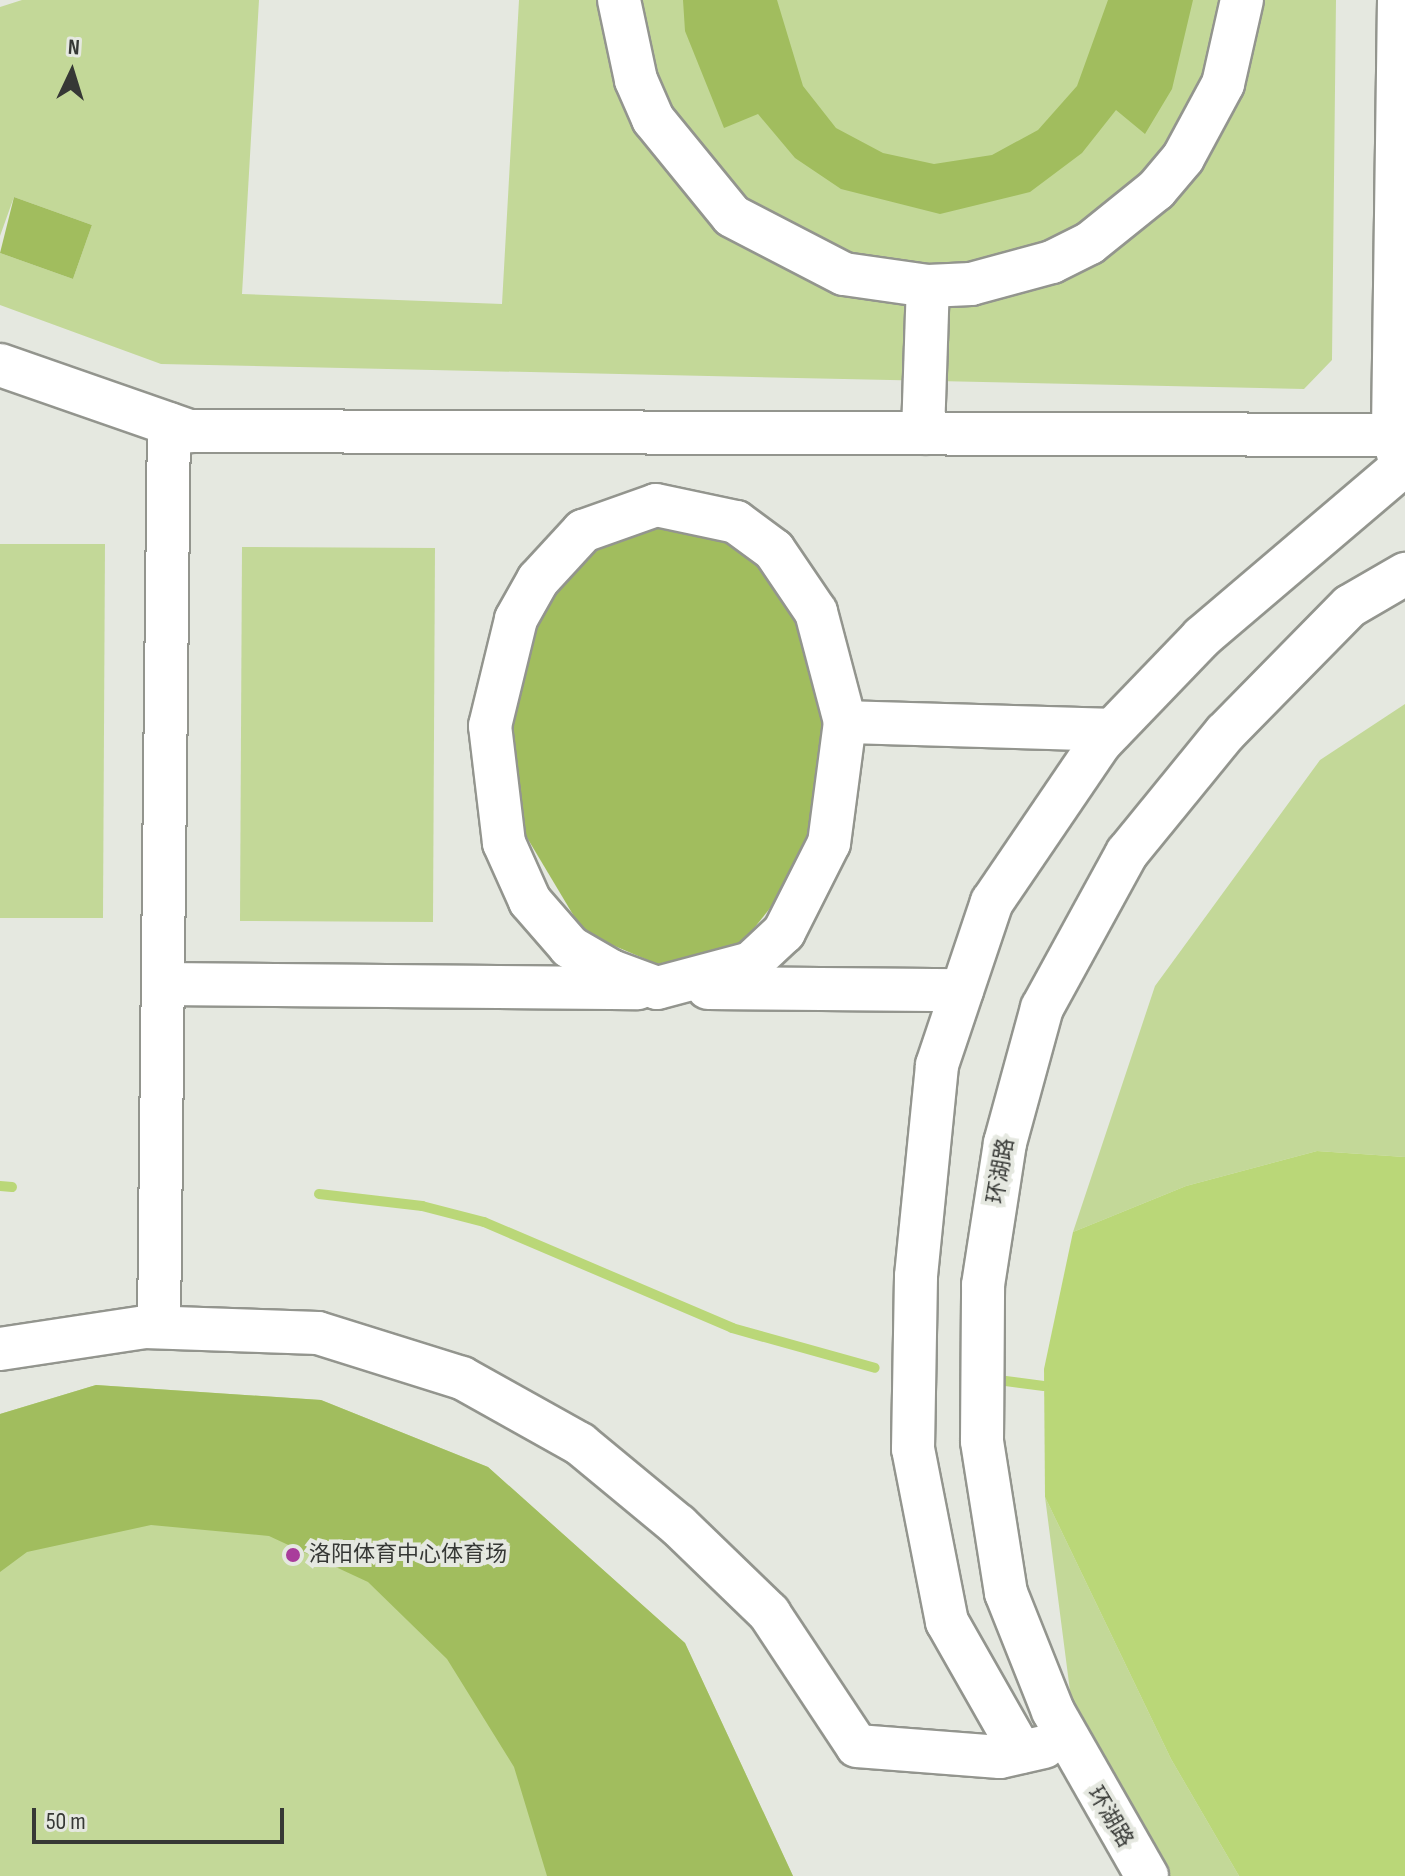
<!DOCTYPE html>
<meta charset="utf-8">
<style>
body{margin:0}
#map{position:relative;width:1405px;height:1876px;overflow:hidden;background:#e5e8e0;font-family:"Sofia Sans Condensed","Noto Sans SC",sans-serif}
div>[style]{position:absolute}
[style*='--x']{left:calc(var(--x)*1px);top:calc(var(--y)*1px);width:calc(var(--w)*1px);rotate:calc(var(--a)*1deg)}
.green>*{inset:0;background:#c3d898}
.water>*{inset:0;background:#bad778}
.stream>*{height:10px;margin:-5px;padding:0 5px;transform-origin:5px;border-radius:5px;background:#bad778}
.building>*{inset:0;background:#a1bd5e}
.roads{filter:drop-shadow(2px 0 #93958e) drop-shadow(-2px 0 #93958e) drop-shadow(0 2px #93958e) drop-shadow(0 -2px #93958e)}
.minor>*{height:42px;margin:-21px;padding:0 21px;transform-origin:21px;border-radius:21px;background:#fff}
.dots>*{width:22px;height:22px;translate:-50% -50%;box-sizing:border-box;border:4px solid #e5e8e0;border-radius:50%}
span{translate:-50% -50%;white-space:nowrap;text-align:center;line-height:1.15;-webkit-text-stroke:8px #e5e8e0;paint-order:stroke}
.street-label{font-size:22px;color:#363835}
.poi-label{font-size:22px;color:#363835}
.left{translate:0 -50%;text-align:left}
.north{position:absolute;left:32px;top:32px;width:80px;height:80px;-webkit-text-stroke:6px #e5e8e0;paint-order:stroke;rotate:4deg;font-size:22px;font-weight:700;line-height:32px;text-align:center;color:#363835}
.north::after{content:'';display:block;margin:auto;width:28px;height:36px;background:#363835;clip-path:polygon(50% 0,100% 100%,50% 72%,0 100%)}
.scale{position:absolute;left:32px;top:1808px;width:252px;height:36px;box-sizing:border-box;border:4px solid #363835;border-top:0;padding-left:10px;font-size:24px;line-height:28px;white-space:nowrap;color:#363835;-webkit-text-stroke:6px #e5e8e0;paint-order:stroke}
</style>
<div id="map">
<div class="green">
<i style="clip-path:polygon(22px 0,259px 0,242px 294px,502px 304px,519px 0,1336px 0,1332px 360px,1304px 389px,161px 364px,0 305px,0 253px,73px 279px,92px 225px,14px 197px,0 236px,0 7px)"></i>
<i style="clip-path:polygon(0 544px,105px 544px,103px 918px,0 918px)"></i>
<i style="clip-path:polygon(242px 547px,435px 548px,433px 922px,240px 921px)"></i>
<i style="clip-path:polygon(1405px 704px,1405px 1157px,1317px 1151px,1186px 1186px,1073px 1232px,1155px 986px,1320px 760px)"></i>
<i style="clip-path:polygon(96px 1385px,321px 1400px,488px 1467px,685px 1643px,793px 1876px,0 1876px,0 1414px)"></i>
<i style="clip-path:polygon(1045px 1497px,1171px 1759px,1239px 1876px,1130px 1876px,1074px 1722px)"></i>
</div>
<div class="water">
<i style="clip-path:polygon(1317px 1151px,1405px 1157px,1405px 1876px,1239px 1876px,1171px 1759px,1045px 1497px,1044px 1369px,1073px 1232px,1186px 1186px)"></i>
</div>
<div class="stream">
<i style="--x:0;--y:1186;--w:12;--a:5"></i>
<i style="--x:319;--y:1194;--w:104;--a:6.6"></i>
<i style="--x:422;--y:1206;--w:64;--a:14.5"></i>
<i style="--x:484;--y:1222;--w:270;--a:23.1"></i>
<i style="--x:732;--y:1328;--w:148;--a:15.6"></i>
<i style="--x:998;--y:1380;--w:46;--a:7.4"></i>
</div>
<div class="building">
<i style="clip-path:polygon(683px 0,777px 0,803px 86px,836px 128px,883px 153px,934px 164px,992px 155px,1038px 130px,1077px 86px,1108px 0,1193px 0,1172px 89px,1145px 134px,1116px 110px,1082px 153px,1030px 192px,940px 214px,841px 189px,795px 158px,758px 114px,724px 128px,685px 31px)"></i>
<i style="clip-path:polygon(14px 197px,92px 225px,73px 279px,0 253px)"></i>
<i style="clip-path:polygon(651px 523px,723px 533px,776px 570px,819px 669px,824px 781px,794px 878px,739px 947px,657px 964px,584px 933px,526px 836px,511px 729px,532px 628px,587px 549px)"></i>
<i style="clip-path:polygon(96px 1385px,321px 1400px,488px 1467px,685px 1643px,793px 1876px,547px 1876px,514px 1767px,447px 1659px,368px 1582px,269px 1536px,151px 1525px,27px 1552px,0 1572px,0 1414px)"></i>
</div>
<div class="roads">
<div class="minor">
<i style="--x:619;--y:0;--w:82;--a:78"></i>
<i style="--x:636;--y:80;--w:43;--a:66.4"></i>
<i style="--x:653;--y:119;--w:125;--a:50.8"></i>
<i style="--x:732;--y:216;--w:126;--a:27.4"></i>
<i style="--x:844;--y:274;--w:85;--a:8.1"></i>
<i style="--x:928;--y:286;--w:43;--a:-2.7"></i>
<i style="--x:971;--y:284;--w:84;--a:-15.2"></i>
<i style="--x:1052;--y:262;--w:42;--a:-26.6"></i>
<i style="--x:1090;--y:243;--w:85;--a:-38.8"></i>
<i style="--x:1156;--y:190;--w:42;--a:-49.8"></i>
<i style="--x:1183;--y:158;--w:84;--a:-61.6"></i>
<i style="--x:1223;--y:84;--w:86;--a:-77.3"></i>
<i style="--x:1399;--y:0;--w:435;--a:90.8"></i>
<i style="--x:1393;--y:435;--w:27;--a:75"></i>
<i style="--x:0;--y:365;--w:201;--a:19.2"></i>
<i style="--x:190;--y:431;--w:1215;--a:0.19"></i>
<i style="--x:923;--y:433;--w:147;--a:-88.1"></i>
<i style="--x:845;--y:722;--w:122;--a:97.5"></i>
<i style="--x:829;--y:843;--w:100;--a:116.8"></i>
<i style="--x:784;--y:932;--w:45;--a:136.8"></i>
<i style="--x:751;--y:963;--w:97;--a:165.1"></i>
<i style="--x:657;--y:988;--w:49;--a:-159.7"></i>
<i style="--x:611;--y:971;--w:48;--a:-149.7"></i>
<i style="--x:570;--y:947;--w:61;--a:-131"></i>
<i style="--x:530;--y:901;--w:64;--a:-114.1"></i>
<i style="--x:504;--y:843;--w:118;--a:-96.8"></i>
<i style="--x:490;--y:726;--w:110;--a:-76.3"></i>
<i style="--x:516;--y:619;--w:45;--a:-60.6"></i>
<i style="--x:538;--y:580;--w:67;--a:-47.4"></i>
<i style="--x:583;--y:531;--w:77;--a:-19.6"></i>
<i style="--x:656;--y:505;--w:82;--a:12"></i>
<i style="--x:736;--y:522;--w:47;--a:36.4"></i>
<i style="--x:774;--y:550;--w:75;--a:55.9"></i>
<i style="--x:816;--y:612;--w:114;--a:75.2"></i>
<i style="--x:845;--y:722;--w:267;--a:1.7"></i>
<i style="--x:163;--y:984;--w:475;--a:0.5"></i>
<i style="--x:708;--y:988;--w:254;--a:0.5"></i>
<i style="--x:159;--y:1327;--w:903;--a:-89.37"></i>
<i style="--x:0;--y:1349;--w:147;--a:-8.6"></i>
<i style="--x:145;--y:1327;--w:173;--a:2"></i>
<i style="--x:318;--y:1333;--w:151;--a:17.4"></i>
<i style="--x:462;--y:1378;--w:135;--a:29.2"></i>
<i style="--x:580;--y:1444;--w:127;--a:39.6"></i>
<i style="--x:678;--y:1525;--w:127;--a:44"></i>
<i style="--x:769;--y:1613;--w:159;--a:56.5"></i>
<i style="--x:857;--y:1746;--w:143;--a:4.4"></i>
<i style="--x:1000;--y:1757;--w:45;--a:-12.8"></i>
<i style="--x:1021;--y:1752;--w:150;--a:-119.6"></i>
<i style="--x:947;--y:1622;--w:176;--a:-101.1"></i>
<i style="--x:913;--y:1449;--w:173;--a:-89"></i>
<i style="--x:916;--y:1276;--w:212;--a:-84.3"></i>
<i style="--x:937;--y:1065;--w:172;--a:-71.4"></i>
<i style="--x:992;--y:902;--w:192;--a:-55.8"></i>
<i style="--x:1100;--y:743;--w:147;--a:-46.1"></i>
<i style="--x:1202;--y:637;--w:262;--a:-40.4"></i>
<i style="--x:1147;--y:1876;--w:190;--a:-119.7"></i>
<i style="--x:1053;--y:1711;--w:127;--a:-111.7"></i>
<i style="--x:1006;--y:1593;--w:154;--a:-99"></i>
<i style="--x:982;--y:1441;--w:156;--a:-89.6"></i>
<i style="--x:983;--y:1285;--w:144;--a:-81.2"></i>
<i style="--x:1005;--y:1143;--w:140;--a:-74.7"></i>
<i style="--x:1042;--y:1008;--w:177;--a:-61.3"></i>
<i style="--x:1127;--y:853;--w:155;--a:-50.8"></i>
<i style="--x:1225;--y:733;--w:178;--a:-45.5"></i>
<i style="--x:1350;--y:606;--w:64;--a:-30.2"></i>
</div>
</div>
<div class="dots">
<i style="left:293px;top:1555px;background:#a93c9b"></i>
</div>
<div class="street-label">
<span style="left:1001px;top:1171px;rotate:-80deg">环湖路</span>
<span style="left:1110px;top:1817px;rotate:59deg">环湖路</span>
</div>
<div class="poi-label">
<span class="left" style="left:309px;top:1555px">洛阳体育中心体育场</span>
</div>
<div class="north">N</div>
<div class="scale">50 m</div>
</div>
